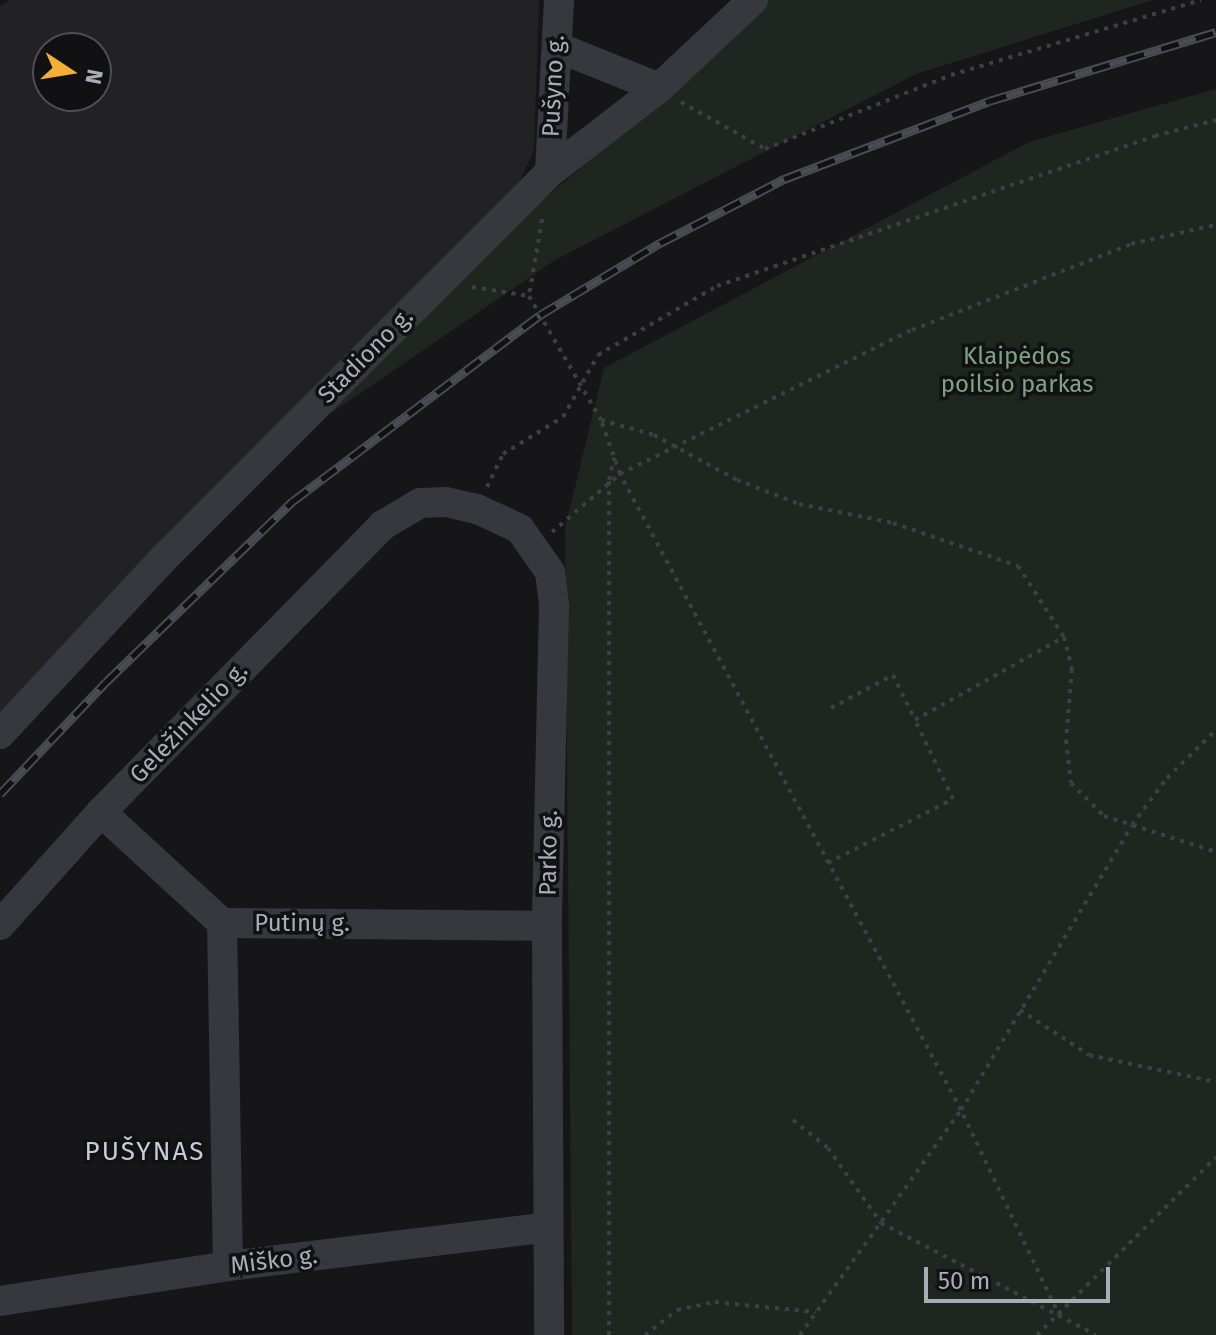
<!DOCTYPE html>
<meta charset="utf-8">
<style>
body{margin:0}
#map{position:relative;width:1216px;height:1335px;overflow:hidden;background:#161618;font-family:"Fira Sans",sans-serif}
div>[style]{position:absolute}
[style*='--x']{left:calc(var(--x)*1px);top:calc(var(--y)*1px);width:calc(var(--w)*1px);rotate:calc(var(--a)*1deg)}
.built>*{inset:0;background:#222225}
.green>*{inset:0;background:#1e261f}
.path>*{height:4px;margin-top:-2px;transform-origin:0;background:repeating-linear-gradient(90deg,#3d3f44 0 4px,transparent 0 10px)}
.minor>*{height:30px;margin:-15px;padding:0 15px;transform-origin:15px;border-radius:15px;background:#37383d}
.rail>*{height:9px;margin-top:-4.5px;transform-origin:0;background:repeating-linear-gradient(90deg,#111113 0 18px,#4a4c52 0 36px);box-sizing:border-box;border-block:2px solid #4a4c52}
span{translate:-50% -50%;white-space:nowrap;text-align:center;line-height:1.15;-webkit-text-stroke:7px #111113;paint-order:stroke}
.street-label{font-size:24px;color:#a8adb8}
.park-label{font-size:24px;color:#7fa381}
.neighbourhood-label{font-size:26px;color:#c9ccd4;letter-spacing:2px}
.north{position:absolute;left:32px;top:32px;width:80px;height:80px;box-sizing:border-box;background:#111113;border:2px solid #4d4f55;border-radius:50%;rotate:102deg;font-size:22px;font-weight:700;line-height:32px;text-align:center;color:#a8adb8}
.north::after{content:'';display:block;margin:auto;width:28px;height:36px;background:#f2b134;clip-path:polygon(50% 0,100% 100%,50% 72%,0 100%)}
.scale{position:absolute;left:924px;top:1267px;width:186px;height:36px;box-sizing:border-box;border:4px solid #a8adb8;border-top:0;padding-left:10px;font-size:24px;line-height:28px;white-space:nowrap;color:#a8adb8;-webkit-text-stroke:6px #111113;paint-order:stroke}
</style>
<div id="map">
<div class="built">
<i style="clip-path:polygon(evenodd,11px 0,539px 0,534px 150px,517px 187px,0 718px,0 6px,11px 0,48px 48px,96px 48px,96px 96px,48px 96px,48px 48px)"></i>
</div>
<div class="green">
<i style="clip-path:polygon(768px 0,1153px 0,916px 74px,555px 260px,333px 412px,327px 407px,521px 218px,723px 49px)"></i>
<i style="clip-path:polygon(1216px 89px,1216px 1335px,572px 1335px,565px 528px,604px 368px,1029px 142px)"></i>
</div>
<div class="path">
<i style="--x:681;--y:102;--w:96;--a:29.2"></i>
<i style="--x:765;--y:149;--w:200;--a:-21.7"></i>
<i style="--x:951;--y:75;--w:261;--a:-16.7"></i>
<i style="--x:542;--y:219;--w:78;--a:99.6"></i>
<i style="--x:529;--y:296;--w:143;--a:59.9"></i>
<i style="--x:472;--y:287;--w:58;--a:9"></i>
<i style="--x:487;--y:487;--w:37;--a:-64"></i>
<i style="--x:503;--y:454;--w:70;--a:-31.7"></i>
<i style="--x:563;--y:417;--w:71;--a:-60.6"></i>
<i style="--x:598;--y:355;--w:138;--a:-30.1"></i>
<i style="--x:717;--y:286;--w:463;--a:-18.9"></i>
<i style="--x:1155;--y:136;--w:63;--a:-14.7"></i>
<i style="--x:552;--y:532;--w:89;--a:-40.5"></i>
<i style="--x:620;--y:474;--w:326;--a:-26.3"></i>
<i style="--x:912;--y:330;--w:235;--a:-21.4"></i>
<i style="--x:1131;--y:244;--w:87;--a:-12.6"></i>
<i style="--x:831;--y:708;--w:70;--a:-28"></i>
<i style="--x:893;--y:675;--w:50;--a:63.9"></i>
<i style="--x:828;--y:863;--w:140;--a:-27.1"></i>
<i style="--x:953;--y:799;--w:88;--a:-115.7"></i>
<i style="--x:915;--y:720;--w:171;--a:-29.1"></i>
<i style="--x:1020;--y:1010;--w:82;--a:33.1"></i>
<i style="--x:1089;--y:1055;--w:130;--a:12"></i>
<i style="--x:793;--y:1120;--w:45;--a:38.7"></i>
<i style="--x:828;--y:1148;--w:92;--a:54.8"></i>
<i style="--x:881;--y:1223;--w:242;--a:27.5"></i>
<i style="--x:1060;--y:1317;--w:229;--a:-115.6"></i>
<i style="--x:961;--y:1110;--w:722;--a:-118.2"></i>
<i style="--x:620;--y:474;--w:57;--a:-109.4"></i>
<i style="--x:601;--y:420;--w:55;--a:15.8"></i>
<i style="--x:654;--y:435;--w:94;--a:28.5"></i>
<i style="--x:737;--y:480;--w:66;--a:21.2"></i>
<i style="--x:799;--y:504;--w:96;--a:11.4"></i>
<i style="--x:893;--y:523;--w:132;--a:19"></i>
<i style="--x:1018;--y:566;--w:85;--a:57.1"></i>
<i style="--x:1064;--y:637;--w:33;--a:76"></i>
<i style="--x:1072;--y:669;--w:71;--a:94.8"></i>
<i style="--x:1066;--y:740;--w:43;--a:83.4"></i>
<i style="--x:1071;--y:783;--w:47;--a:45"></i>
<i style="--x:1104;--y:816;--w:118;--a:17.8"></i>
<i style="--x:609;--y:1335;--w:855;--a:-90"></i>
<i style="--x:609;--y:480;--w:23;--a:-77"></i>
<i style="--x:645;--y:1335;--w:41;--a:-38"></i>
<i style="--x:677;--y:1310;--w:39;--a:-12"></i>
<i style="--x:715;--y:1302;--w:101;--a:5.7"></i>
<i style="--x:800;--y:1335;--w:277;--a:-54.4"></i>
<i style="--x:961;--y:1110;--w:332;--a:-59"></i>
<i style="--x:1132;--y:825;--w:59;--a:-53.3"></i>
<i style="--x:1167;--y:778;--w:69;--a:-44.4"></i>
<i style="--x:1037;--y:1335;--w:252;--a:-44.8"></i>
</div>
<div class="minor">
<i style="--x:557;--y:47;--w:110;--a:21.9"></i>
<i style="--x:550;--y:172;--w:172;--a:-87"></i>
<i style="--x:0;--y:734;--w:246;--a:-47"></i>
<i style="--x:168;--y:554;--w:540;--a:-45"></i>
<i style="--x:550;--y:172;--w:138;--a:-37.6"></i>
<i style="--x:659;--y:88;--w:129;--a:-43.1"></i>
<i style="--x:101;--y:812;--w:164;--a:42.5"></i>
<i style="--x:222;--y:923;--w:325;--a:0.5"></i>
<i style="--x:222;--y:923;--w:343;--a:89"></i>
<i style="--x:0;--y:925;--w:152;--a:-48.2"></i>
<i style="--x:101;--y:812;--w:402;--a:-45.5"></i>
<i style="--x:383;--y:525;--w:43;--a:-30.7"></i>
<i style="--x:420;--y:503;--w:26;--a:-2"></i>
<i style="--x:446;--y:502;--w:32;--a:13"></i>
<i style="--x:477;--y:509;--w:47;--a:24.9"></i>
<i style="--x:520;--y:529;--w:52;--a:55.1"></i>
<i style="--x:550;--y:572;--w:35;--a:83"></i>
<i style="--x:554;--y:607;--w:319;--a:91.3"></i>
<i style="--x:547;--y:926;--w:409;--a:89.7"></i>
<i style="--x:0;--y:1301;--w:231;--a:-8.7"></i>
<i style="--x:228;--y:1266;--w:322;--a:-6.9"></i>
</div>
<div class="rail">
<i style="--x:0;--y:794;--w:154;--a:-46.6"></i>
<i style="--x:106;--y:682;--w:260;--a:-44.1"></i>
<i style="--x:293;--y:501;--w:309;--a:-37"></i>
<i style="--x:540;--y:315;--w:140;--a:-31"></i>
<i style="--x:660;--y:243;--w:140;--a:-27.3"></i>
<i style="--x:784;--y:179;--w:219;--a:-20.8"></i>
<i style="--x:989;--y:101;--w:237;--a:-16.9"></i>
</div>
<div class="street-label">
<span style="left:554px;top:86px;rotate:-87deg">Pušyno g.</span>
<span style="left:366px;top:356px;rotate:-45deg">Stadiono g.</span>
<span style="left:189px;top:723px;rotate:-46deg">Geležinkelio g.</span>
<span style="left:549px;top:853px;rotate:-89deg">Parko g.</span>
<span style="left:302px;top:924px">Putinų g.</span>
<span style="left:274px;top:1261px;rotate:-7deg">Miško g.</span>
</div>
<div class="park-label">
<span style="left:1017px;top:371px">Klaipėdos<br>poilsio parkas</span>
</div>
<div class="neighbourhood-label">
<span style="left:145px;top:1152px">PUŠYNAS</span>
</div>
<div class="north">N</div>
<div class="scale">50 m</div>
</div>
